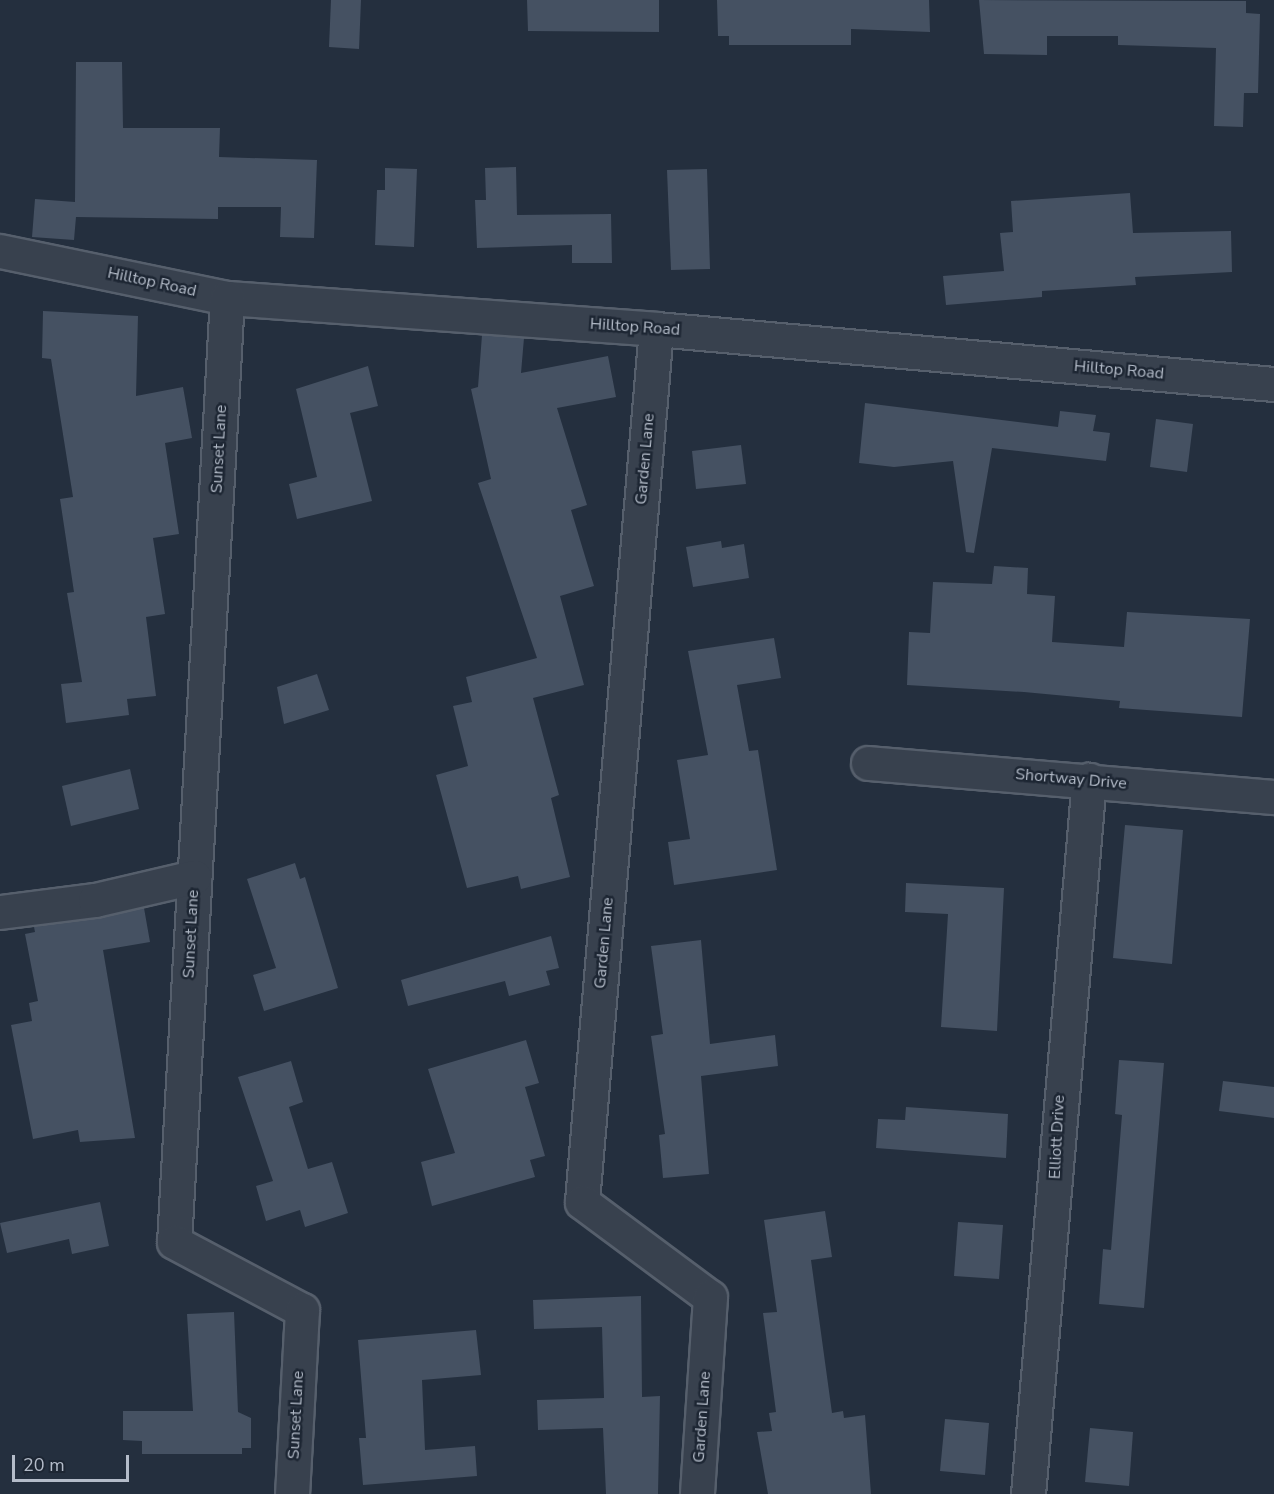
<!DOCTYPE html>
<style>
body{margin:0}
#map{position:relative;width:1274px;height:1494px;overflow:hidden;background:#242f3e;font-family:"Nunito Sans",sans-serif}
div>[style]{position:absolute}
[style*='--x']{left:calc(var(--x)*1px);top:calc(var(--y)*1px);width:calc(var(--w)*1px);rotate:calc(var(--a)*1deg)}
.building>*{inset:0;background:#455162}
.roads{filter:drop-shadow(2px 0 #565f6c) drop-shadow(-2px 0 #565f6c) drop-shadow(0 2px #565f6c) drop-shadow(0 -2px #565f6c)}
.minor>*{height:33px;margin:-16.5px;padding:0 16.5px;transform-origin:16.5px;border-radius:16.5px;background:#38414e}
span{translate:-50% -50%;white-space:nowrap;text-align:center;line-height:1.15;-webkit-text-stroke:5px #1d2633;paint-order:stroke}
.street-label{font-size:16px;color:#b4bcc9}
.scale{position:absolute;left:12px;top:1455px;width:117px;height:27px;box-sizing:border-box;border:3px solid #b4bcc9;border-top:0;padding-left:8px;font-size:18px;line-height:21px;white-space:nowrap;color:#b4bcc9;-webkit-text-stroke:4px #1d2633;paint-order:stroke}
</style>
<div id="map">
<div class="building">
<i style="clip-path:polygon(331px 0,361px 0,359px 49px,329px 47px)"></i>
<i style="clip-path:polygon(527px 0,659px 0,659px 32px,528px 31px)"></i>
<i style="clip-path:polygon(717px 0,929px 0,930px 32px,851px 29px,851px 45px,729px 45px,729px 36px,718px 36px)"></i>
<i style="clip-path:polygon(979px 0,1246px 1px,1246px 13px,1260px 14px,1258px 93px,1244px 93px,1243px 127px,1214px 126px,1216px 48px,1118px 45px,1118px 36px,1047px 36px,1047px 55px,984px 54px)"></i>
<i style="clip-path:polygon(76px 62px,122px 62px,123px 128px,220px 128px,219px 157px,317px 160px,314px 238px,280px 237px,281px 207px,218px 207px,218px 219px,76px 217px,74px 240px,32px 237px,35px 199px,75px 202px)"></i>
<i style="clip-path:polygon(516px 167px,517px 215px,611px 214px,612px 263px,572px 263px,572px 245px,477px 248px,475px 200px,486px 200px,485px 168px)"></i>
<i style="clip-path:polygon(385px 168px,417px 169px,414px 247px,375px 245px,377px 190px,385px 190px)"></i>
<i style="clip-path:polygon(707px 169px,710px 269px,671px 270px,667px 170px)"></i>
<i style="clip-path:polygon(1130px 193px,1133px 233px,1231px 231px,1232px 272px,1135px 277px,1136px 285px,1042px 291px,1042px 297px,946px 305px,943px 276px,1004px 271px,1000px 233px,1013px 232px,1011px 201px)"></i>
<i style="clip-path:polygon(43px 311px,138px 316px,136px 396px,183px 387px,192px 438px,165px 443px,179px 534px,153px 538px,165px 614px,146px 617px,156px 696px,127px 699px,129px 715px,66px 723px,61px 684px,82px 682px,67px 593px,74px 592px,60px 499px,73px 497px,51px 359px,42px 358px)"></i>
<i style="clip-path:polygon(482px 335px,524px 338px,521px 373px,608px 356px,616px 397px,557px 408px,587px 505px,571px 510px,594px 586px,560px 596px,584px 685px,533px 698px,559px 795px,551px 798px,570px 877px,521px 889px,518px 876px,467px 888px,436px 775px,468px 766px,453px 706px,472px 702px,466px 677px,537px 658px,478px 483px,491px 479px,471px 389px,478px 387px)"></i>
<i style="clip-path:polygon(368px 366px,378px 406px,350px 413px,372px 501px,297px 519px,289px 484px,317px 477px,296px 389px)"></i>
<i style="clip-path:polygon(865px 403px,1058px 427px,1060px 411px,1096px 415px,1093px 431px,1110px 433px,1106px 461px,992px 448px,974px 553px,966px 552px,953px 461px,894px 467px,859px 463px)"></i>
<i style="clip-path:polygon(1156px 419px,1193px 424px,1187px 472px,1150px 467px)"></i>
<i style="clip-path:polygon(741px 445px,746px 484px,696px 489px,692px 451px)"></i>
<i style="clip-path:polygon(721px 541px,722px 548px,744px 544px,749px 578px,693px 587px,686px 547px)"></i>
<i style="clip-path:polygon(994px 566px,1028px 568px,1027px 594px,1055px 596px,1052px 642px,1124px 647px,1127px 612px,1250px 619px,1242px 717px,1119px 708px,1120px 701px,1024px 692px,907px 685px,909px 632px,930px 633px,933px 582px,992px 584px)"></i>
<i style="clip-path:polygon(774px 638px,781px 678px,737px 685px,749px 751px,758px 750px,777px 870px,674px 885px,668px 842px,690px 839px,677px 760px,708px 755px,688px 651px)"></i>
<i style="clip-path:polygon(317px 674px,329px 710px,284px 724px,277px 687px)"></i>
<i style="clip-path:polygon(130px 769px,139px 809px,71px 826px,62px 786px)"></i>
<i style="clip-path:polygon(1125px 825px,1183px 830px,1172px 964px,1113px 958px)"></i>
<i style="clip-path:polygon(295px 863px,300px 879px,305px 877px,338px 988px,264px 1011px,253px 975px,276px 968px,247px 879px)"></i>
<i style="clip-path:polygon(906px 883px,1004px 888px,997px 1031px,941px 1027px,948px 914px,905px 912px)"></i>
<i style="clip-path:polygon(144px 908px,150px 942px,103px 950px,135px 1138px,80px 1142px,78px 1130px,33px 1139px,11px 1025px,32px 1021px,29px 1003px,38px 1001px,25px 934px,35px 932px,34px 927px)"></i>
<i style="clip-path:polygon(551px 936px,559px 968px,546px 971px,550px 985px,509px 996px,505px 981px,408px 1006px,401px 980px)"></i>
<i style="clip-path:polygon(701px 940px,710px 1044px,775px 1035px,778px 1066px,701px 1076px,709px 1174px,663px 1178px,659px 1135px,665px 1134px,651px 1036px,663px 1034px,651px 946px)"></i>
<i style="clip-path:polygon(526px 1040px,539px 1083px,525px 1087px,545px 1156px,530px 1160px,535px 1177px,432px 1206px,421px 1162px,455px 1153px,428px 1069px)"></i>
<i style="clip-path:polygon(1119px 1060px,1164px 1063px,1144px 1308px,1099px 1304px,1103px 1249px,1111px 1250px,1122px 1115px,1115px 1114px)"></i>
<i style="clip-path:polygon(291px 1061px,303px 1102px,289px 1107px,308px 1169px,332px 1162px,348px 1213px,305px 1227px,300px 1210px,266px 1221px,256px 1186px,273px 1181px,238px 1077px)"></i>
<i style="clip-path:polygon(1223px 1081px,1274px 1087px,1274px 1118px,1219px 1111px)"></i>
<i style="clip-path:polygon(906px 1107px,1008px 1114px,1006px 1158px,876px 1148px,878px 1119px,905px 1120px)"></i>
<i style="clip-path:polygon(100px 1202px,109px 1246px,72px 1254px,69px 1239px,7px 1253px,0 1223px)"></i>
<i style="clip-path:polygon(825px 1211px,832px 1257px,811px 1260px,832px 1413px,843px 1411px,844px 1418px,865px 1415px,871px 1494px,768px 1494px,757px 1432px,772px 1431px,769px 1413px,776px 1412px,763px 1313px,777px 1312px,764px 1220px)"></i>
<i style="clip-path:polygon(958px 1222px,1003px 1225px,999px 1279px,954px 1276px)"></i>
<i style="clip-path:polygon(641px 1296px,642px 1397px,660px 1396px,658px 1494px,606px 1494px,603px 1428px,538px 1430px,537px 1400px,604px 1398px,602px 1327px,534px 1329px,533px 1300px)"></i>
<i style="clip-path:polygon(234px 1312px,238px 1412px,251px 1418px,251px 1448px,242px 1448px,242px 1454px,142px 1454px,142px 1441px,123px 1440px,123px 1411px,193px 1411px,187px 1314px)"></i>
<i style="clip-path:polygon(476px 1330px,481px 1375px,422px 1380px,425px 1450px,475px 1446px,477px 1476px,363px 1485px,359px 1438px,366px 1438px,358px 1340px)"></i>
<i style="clip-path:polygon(945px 1419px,989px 1423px,985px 1475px,940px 1471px)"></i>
<i style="clip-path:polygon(1090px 1428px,1133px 1432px,1129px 1486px,1085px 1482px)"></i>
</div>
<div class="roads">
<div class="minor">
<i style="--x:0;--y:251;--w:232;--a:11.7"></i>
<i style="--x:227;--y:298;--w:430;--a:4.1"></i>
<i style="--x:656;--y:329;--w:620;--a:5.09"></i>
<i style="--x:227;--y:298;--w:945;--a:93.21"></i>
<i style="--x:174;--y:1242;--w:145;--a:28"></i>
<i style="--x:302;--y:1310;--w:184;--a:93.1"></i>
<i style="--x:656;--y:329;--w:876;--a:94.85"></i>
<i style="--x:582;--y:1202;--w:159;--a:36.6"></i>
<i style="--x:710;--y:1297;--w:197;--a:93.8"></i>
<i style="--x:868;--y:763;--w:407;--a:4.8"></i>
<i style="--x:0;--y:912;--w:96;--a:-7.2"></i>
<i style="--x:95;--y:900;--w:102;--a:-13.1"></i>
<i style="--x:1028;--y:1494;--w:717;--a:-85.12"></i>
</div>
</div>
<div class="street-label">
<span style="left:152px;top:282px;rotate:12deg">Hilltop Road</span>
<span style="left:635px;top:327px;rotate:4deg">Hilltop Road</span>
<span style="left:1119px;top:370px;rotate:5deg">Hilltop Road</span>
<span style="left:219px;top:449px;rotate:-87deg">Sunset Lane</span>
<span style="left:645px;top:459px;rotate:-85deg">Garden Lane</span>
<span style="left:1071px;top:779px;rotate:5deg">Shortway Drive</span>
<span style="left:191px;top:934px;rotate:-87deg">Sunset Lane</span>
<span style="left:604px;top:943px;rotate:-85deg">Garden Lane</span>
<span style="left:1057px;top:1137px;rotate:-87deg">Elliott Drive</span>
<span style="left:296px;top:1415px;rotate:-87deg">Sunset Lane</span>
<span style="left:702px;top:1417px;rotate:-86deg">Garden Lane</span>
</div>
<div class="scale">20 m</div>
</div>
